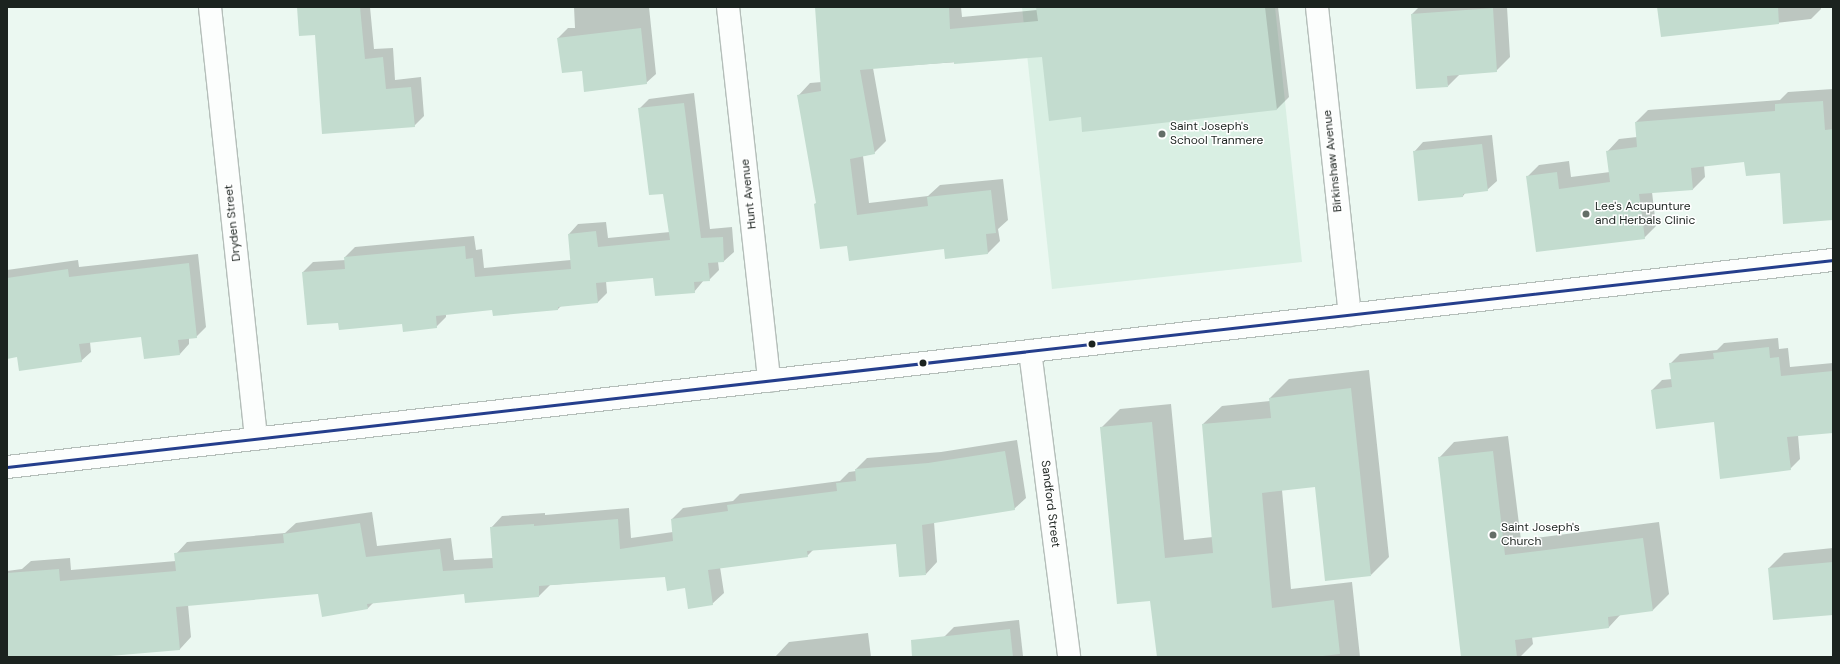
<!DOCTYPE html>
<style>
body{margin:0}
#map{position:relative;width:1840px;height:664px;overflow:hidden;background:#ebf8f1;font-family:"DM Sans",sans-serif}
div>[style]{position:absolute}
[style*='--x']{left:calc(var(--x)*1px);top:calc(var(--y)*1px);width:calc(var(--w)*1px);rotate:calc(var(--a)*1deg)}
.built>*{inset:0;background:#d9efe3}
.shadow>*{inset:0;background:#0003}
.building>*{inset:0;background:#c3dccf}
.roads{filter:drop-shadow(1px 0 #b4beb9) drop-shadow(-1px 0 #b4beb9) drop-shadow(0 1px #b4beb9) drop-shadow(0 -1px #b4beb9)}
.minor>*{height:22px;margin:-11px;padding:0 11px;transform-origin:11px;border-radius:11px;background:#fcfefd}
.secondary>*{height:22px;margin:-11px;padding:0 11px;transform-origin:11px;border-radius:11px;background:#fcfefd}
.bus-1>*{height:3px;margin:-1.5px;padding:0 1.5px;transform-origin:1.5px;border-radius:1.5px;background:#243e8c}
.dots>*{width:11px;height:11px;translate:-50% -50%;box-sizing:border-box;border:2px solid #fff;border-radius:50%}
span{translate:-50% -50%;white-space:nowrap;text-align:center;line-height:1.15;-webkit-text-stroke:3px #fff;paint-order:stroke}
.poi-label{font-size:12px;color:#1b231f}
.left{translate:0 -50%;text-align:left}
.street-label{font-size:12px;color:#1b231f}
.frame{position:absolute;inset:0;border:8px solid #1b231f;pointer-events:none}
</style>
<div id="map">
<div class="built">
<i style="clip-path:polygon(1022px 7px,1275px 7px,1302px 262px,1052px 289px)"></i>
</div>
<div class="shadow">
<i style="clip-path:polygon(298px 7px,370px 7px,374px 49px,393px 48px,395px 80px,421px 77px,424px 116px,414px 126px,316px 34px)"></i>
<i style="clip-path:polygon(574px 7px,649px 7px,656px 74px,646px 83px,582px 70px,558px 38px,568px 28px,575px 28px)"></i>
<i style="clip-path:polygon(816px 7px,961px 7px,962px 17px,1037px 10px,1037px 7px,1278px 7px,1289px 97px,1277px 109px,1081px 116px,1042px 56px,873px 68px,886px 141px,874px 153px,863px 156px,869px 203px,928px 196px,940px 185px,1003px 179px,1008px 220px,998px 229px,1000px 241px,988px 253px,945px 248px,848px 245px,817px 202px,798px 96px,810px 83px,822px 82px)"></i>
<i style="clip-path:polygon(1419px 7px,1507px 7px,1510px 57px,1496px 71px,1460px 74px,1448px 86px,1412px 14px)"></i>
<i style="clip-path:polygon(1658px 7px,1821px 7px,1821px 9px,1811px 19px,1662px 36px)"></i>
<i style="clip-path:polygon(1833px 89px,1833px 219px,1781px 172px,1745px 161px,1704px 165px,1705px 177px,1693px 189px,1652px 192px,1656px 226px,1644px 238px,1527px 177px,1539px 165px,1569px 161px,1571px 177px,1610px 172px,1607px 152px,1619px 139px,1637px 137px,1636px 122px,1648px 110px,1780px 100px,1788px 92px)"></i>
<i style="clip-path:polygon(694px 93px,710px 229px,732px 227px,734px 252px,724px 261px,718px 262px,719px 270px,709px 280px,704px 280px,694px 292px,654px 277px,606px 281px,607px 293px,598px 302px,561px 306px,558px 309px,493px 309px,446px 314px,446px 317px,436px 327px,403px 323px,339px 322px,303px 272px,313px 262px,346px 260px,345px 257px,355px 247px,474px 236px,476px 250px,482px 249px,484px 268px,571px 260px,569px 234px,578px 224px,606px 222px,608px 238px,670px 232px,664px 193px,639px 109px,649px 99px)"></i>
<i style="clip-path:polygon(1492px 135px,1497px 181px,1487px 190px,1466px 192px,1463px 196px,1414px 152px,1423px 142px)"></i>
<i style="clip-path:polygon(198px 254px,206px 327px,196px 337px,189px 337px,189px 344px,180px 354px,142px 336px,90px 342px,91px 352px,81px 361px,18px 356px,7px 358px,7px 270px,78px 260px,79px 267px)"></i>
<i style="clip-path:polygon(1778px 338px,1779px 349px,1788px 348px,1790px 367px,1833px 363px,1833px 432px,1798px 435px,1800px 459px,1790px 469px,1715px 421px,1652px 390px,1662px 380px,1672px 379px,1670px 364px,1680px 354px,1717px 350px,1724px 343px)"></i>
<i style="clip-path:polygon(1369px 370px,1389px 557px,1371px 575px,1316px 486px,1282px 490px,1291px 589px,1352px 582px,1360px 657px,1158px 657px,1151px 600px,1101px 428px,1120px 409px,1171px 404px,1184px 540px,1213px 537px,1203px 424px,1222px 406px,1270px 401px,1270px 398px,1289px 379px)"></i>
<i style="clip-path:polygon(1508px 436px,1521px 540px,1659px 522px,1669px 594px,1653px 610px,1621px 614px,1609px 627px,1532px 637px,1533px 644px,1520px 657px,1462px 657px,1439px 458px,1454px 442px)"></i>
<i style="clip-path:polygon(1017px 440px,1026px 498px,1014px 509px,934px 522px,937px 562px,926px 574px,897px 543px,814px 549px,807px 556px,720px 567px,724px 593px,712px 604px,666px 576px,550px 585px,539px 596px,465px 592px,374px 602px,368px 608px,319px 593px,188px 605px,191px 637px,180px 649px,86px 657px,7px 657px,7px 571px,22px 569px,31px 561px,70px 558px,71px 570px,176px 561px,176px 554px,187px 542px,285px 533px,296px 523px,372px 512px,377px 546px,451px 538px,454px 560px,493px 558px,491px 528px,502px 516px,545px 513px,545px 515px,629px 508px,631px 538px,673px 532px,672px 519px,683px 508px,733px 501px,740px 494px,840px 481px,849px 472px,856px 471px,856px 469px,867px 458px,941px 452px)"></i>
<i style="clip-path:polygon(1833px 548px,1833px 614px,1769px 568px,1784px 553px)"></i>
<i style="clip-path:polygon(1019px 620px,1023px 656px,1022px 657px,946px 657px,944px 637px,954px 627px)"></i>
<i style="clip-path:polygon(868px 633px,871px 657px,775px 657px,789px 642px)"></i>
</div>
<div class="building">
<i style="clip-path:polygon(297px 7px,360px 7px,365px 59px,383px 57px,386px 89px,411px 87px,415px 127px,322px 134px,315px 35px,299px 36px)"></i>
<i style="clip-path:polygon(815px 7px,949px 7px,950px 29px,1038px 21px,1036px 7px,1265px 7px,1277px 110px,1082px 132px,1081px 117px,1049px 121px,1042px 57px,954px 64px,954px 62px,860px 70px,875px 154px,850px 159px,857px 215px,928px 206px,927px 197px,991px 190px,996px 233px,986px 234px,988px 254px,945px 259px,944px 249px,849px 261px,847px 246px,820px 249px,814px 204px,816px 203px,797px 95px,821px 91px)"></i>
<i style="clip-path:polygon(1657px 7px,1778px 7px,1779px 24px,1661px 37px)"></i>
<i style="clip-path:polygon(1493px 8px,1497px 72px,1447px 76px,1448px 87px,1416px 89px,1411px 14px)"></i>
<i style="clip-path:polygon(641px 28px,647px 84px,584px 92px,582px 71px,562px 73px,557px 38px)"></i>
<i style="clip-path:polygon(1823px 101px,1825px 130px,1833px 129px,1833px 220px,1783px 224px,1780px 173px,1746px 176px,1744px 162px,1691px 168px,1693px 190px,1639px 194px,1645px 239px,1536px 252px,1526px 176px,1557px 172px,1559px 189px,1610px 182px,1606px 151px,1637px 147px,1635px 122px,1775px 111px,1775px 104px)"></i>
<i style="clip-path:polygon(684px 103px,701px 238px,723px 237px,724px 262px,708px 263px,710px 281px,694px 282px,695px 293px,655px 296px,653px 278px,596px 283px,598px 303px,558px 307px,558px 310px,493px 316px,492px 310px,436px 316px,437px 328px,403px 332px,402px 324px,339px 330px,338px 323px,307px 325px,302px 272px,345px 269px,344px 257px,465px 246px,466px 259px,473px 258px,475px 277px,571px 269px,568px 234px,596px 231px,598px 247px,670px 240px,663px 194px,649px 195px,638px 108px)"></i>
<i style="clip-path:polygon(1482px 144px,1488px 191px,1463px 194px,1463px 197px,1418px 201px,1413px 151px)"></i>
<i style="clip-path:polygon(189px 263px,197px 338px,178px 340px,180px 355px,144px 359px,141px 337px,79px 344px,82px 362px,19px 371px,17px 357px,7px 359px,7px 278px,68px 269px,69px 277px)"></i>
<i style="clip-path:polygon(1769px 347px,1770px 358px,1779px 357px,1781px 376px,1833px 371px,1833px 433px,1787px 437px,1791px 470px,1720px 479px,1714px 422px,1656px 429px,1651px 390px,1672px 387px,1669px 363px,1714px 359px,1713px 353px)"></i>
<i style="clip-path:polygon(1351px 388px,1371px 576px,1325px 581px,1315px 487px,1262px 493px,1272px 608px,1334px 600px,1340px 654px,1314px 657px,1157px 657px,1150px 601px,1117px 604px,1100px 427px,1152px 422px,1165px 558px,1213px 553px,1202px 424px,1271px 418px,1269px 398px)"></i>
<i style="clip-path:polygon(1005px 451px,1015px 510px,922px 525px,926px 575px,899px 577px,896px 544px,807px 551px,808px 557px,708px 570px,713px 605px,688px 609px,685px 588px,667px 591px,665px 577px,539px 586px,539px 597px,465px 603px,464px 594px,367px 604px,368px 609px,322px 617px,318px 594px,176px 607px,180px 650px,98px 657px,7px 657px,7px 573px,59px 569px,60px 581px,176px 571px,174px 553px,284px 543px,283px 534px,360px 523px,366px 557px,440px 549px,443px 571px,493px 568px,490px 527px,534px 524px,534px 526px,618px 519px,620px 549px,673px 541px,671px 519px,728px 511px,727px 505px,837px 491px,836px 483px,856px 481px,855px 469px,928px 463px)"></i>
<i style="clip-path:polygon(1493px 451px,1505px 555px,1643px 538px,1653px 611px,1608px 617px,1609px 628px,1515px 640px,1517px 657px,1461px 657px,1438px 457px)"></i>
<i style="clip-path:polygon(1833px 562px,1833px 615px,1773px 620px,1768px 568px)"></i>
<i style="clip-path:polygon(1010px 629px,1013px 657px,912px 657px,911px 640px)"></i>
</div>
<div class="roads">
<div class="minor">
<i style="--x:210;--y:7;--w:434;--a:83.9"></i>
<i style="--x:728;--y:7;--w:376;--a:83.7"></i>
<i style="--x:1317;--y:7;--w:310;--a:83.9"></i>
<i style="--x:1030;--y:351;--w:308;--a:82.7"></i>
</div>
<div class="secondary">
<i style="--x:7;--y:467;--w:1838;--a:-6.47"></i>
</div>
</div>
<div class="bus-1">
<i style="--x:7;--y:467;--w:1838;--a:-6.47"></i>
</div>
<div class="dots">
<i style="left:1162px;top:134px;background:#646e68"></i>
<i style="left:1586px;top:214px;background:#646e68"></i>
<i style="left:1092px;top:344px;background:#1b231f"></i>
<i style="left:923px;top:363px;background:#1b231f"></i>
<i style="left:1493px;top:535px;background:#646e68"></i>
</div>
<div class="poi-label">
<span class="left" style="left:1170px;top:134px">Saint Joseph's<br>School Tranmere</span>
<span class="left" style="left:1595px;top:214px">Lee's Acupunture<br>and Herbals Clinic</span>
<span class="left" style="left:1501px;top:535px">Saint Joseph's<br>Church</span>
</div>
<div class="street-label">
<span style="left:1333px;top:161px;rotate:-96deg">Birkinshaw Avenue</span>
<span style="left:749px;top:194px;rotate:-96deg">Hunt Avenue</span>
<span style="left:233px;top:223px;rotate:-96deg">Dryden Street</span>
<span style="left:1050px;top:504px;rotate:83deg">Sandford Street</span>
</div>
<div class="frame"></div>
</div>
